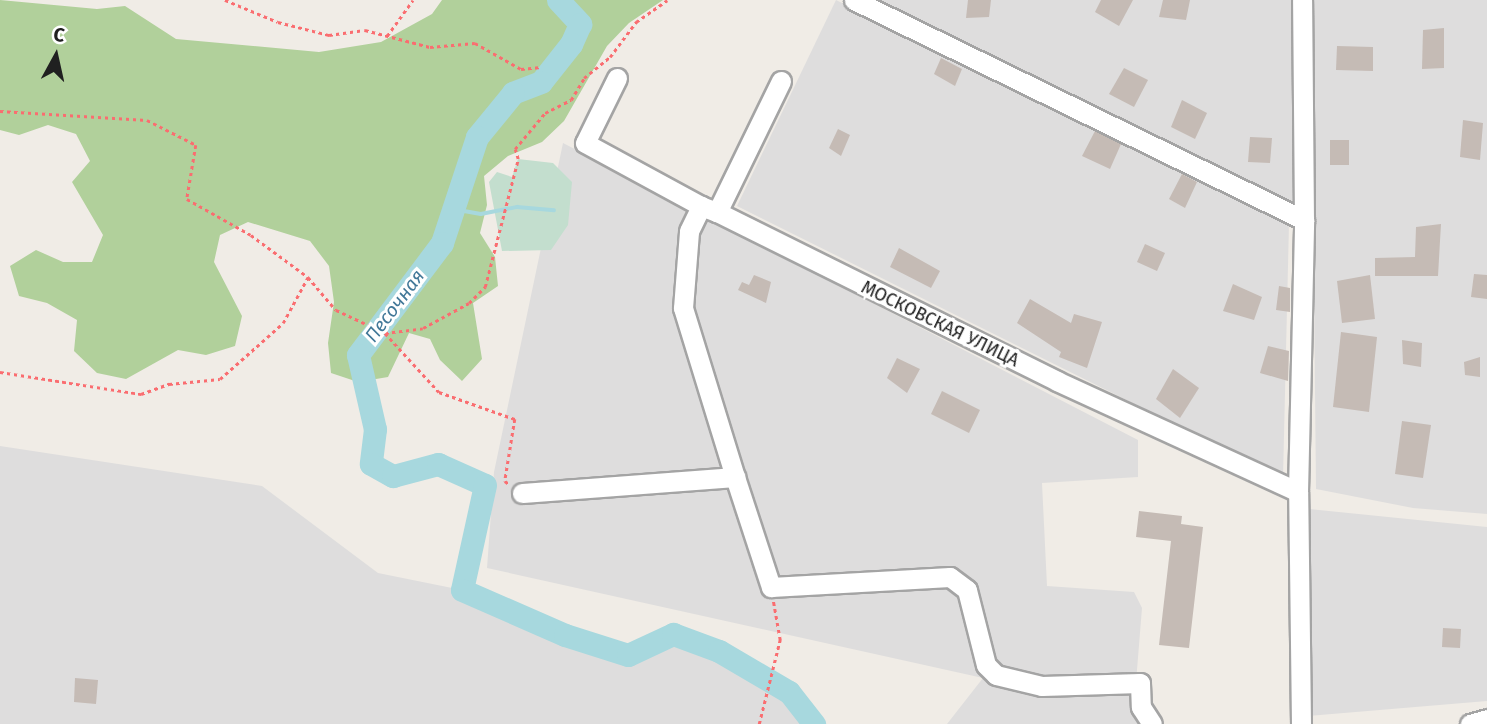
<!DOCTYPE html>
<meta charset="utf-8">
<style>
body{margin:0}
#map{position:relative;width:1487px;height:724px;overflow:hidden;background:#f0ece6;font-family:"Fira Sans",sans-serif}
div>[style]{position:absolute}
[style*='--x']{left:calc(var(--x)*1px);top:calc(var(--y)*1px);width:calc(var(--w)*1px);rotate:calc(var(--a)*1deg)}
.residential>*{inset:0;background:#dedddd}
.forest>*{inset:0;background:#b1d09b}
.wetland>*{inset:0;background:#c3dece}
.stream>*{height:3.5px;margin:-1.75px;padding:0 1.75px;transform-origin:1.75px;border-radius:1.75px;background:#a7d8de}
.river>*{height:23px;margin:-11.5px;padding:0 11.5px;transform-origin:11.5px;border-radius:11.5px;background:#a7d8de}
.building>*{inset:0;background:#c5bbb5}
.path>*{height:2.5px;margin-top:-1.25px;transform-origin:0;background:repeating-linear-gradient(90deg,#fa6d70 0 3.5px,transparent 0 7px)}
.roads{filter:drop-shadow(2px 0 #a4a4a4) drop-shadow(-2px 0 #a4a4a4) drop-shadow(0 2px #a4a4a4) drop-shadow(0 -2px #a4a4a4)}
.minor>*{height:19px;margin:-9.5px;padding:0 9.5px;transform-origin:9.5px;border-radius:9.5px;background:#fff}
span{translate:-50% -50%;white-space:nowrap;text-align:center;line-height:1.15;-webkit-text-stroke:6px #fff;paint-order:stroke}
.street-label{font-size:18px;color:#202020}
.water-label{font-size:19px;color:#427898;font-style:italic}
.north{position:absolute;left:21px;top:21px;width:70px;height:70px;-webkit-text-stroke:5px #fff;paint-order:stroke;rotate:8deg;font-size:19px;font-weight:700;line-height:28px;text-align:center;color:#202020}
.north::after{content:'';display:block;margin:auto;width:24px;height:32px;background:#202020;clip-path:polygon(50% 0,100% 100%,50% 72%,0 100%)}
</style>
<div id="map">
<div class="residential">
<i style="clip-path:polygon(836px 0,1289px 224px,1283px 478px,737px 206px)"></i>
<i style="clip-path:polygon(875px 0,1294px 0,1294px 204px)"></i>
<i style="clip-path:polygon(1311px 0,1487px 0,1487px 514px,1413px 508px,1316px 489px)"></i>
<i style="clip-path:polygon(563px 143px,1138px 440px,1138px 477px,1042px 483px,1047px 586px,1134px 592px,1142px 608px,1134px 707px,1144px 724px,947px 724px,983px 678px,487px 568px,494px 472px)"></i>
<i style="clip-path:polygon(0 446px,262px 486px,378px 573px,462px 590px,565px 635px,628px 655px,673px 634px,719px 651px,789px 692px,814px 724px,0 724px)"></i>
<i style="clip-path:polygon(1309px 509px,1487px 527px,1487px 701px,1308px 716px)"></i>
</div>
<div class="forest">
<i style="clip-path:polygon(0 0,97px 9px,125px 6px,176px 39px,319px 52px,381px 42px,432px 14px,442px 0,663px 0,629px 23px,607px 46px,564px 121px,542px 142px,508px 156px,484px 176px,487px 205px,480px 233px,495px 257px,498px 286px,473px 303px,482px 359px,462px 381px,440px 360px,430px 339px,409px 333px,388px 377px,358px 382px,331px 373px,328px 343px,334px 302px,329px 266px,310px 241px,248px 222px,220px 235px,214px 262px,242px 316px,235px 346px,206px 355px,178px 350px,126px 379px,97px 373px,74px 351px,77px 320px,47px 303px,19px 296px,10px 266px,36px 250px,63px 262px,92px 262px,103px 235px,72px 182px,90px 161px,76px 134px,48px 125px,19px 135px,0 130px)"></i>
</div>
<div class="wetland">
<i style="clip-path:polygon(518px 159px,553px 163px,572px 182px,568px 225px,551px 250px,502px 251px,489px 182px,497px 172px,512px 177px)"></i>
</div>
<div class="stream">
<i style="--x:453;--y:209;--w:28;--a:10"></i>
<i style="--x:481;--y:214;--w:37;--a:-11"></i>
<i style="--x:517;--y:207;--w:37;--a:5"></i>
</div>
<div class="river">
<i style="--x:558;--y:0;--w:33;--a:47"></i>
<i style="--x:580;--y:24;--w:22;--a:114"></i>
<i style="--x:571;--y:44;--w:48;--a:128.3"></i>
<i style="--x:541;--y:82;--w:30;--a:159"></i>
<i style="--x:513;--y:93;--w:57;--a:129.3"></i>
<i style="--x:477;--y:137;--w:112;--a:108.3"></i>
<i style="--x:442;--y:243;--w:140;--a:126.9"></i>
<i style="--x:358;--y:355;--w:76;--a:77.1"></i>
<i style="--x:375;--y:429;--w:35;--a:97"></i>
<i style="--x:371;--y:464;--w:25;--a:29"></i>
<i style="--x:393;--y:476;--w:47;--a:-14.9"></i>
<i style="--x:438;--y:464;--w:51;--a:24.1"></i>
<i style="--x:485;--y:485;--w:107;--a:102.4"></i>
<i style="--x:462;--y:590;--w:112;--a:23.6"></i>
<i style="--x:565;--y:635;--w:66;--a:17.6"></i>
<i style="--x:628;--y:655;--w:50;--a:-25"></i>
<i style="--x:673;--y:634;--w:49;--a:20.3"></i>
<i style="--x:719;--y:651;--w:81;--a:30.4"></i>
<i style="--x:789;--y:692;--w:41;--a:52"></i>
</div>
<div class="building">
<i style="clip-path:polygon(968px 0,991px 0,989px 17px,966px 18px)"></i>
<i style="clip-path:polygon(1101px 0,1133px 0,1119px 26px,1095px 12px)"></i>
<i style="clip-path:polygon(1163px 0,1190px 0,1186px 20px,1159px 17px)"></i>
<i style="clip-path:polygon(1444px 28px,1444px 68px,1422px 69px,1423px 30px)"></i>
<i style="clip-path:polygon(1337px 46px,1373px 47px,1373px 71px,1336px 70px)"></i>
<i style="clip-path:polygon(941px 58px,962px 69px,955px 86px,934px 74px)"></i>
<i style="clip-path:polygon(1124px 68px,1148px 80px,1134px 107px,1109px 94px)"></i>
<i style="clip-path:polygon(1182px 100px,1207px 113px,1195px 139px,1171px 127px)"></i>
<i style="clip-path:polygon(1463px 120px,1483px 123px,1480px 160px,1460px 157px)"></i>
<i style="clip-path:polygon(838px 129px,850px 135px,841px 156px,829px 148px)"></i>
<i style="clip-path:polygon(1095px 131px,1121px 144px,1110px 169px,1082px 156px)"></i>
<i style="clip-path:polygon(1250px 137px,1272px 138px,1270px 163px,1248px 162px)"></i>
<i style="clip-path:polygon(1330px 140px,1349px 140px,1349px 165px,1330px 165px)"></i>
<i style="clip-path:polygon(1182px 174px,1197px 182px,1185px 208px,1169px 199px)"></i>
<i style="clip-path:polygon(1441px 224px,1438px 276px,1375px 276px,1375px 258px,1415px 257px,1416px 227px)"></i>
<i style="clip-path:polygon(1145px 244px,1165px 253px,1157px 271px,1137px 262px)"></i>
<i style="clip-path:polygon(899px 248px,940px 271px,931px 288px,890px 267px)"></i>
<i style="clip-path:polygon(1474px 274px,1487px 275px,1487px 299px,1471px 297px)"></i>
<i style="clip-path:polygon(754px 275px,771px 282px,766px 303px,738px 290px,742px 282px,749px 285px)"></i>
<i style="clip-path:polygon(1370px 275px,1375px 319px,1342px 323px,1337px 281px)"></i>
<i style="clip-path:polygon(1233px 284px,1262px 297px,1254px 320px,1223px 311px)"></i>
<i style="clip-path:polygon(1279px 286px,1290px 288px,1290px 312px,1276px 310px)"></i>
<i style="clip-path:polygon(1030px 299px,1071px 323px,1074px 314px,1102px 322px,1087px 368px,1059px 357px,1061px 352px,1017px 323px)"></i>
<i style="clip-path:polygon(1341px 332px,1377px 337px,1369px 412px,1333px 407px)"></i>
<i style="clip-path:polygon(1402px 340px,1422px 343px,1421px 367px,1403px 364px)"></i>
<i style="clip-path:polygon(1268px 346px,1289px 351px,1288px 381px,1260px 373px)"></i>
<i style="clip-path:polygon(1480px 357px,1480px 377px,1465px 375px,1464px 362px)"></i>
<i style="clip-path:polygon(897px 358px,920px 369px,907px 393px,887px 378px)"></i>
<i style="clip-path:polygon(1173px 369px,1199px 388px,1180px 418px,1156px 399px)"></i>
<i style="clip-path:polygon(942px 391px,980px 410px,969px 433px,931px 414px)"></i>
<i style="clip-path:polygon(1402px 421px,1431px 425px,1423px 478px,1395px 474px)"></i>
<i style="clip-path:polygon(1139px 511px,1182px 516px,1181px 524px,1203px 527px,1189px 648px,1159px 645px,1171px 541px,1136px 537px)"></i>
<i style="clip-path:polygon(1443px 628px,1461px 629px,1460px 648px,1442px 647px)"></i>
<i style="clip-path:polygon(75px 678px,98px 680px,96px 704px,74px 702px)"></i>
</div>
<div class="path">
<i style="--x:225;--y:0;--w:57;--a:22.5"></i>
<i style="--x:278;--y:22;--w:53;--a:14.3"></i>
<i style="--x:329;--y:35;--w:36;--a:-8"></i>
<i style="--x:365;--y:30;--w:67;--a:14.7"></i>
<i style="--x:430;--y:47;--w:45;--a:-5.1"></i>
<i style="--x:475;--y:43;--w:53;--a:29.5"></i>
<i style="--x:521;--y:69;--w:20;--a:-6"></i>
<i style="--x:387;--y:36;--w:44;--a:-54.2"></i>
<i style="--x:0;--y:111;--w:147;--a:3.5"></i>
<i style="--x:147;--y:120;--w:55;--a:27"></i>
<i style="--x:196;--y:145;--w:55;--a:99.5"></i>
<i style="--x:187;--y:199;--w:73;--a:29.4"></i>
<i style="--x:251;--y:235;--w:71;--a:36.4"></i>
<i style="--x:308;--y:277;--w:43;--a:49.7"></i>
<i style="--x:336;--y:310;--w:54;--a:25.1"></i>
<i style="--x:385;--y:333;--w:80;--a:47.5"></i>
<i style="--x:439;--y:392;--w:81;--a:19.6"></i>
<i style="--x:515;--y:419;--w:63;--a:99.2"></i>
<i style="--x:505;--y:481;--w:5;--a:37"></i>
<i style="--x:385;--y:333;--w:38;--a:-7"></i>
<i style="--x:423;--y:328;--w:52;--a:-28.5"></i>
<i style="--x:469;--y:303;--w:23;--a:-45"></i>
<i style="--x:485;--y:287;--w:132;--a:-75.5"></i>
<i style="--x:518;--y:159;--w:10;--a:-107"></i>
<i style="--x:515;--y:149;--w:47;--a:-50.2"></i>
<i style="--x:545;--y:113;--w:29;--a:-27"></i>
<i style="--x:571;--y:100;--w:26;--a:-59"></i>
<i style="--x:584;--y:78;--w:33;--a:-39"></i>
<i style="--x:610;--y:57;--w:44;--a:-53.4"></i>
<i style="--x:636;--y:22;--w:38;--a:-35"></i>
<i style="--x:0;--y:372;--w:143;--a:8.9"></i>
<i style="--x:141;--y:394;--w:30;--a:-20"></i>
<i style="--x:169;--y:384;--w:51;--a:-5.6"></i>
<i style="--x:220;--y:379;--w:84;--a:-41.6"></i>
<i style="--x:283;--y:323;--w:52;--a:-61.5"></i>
<i style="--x:759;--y:724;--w:87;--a:-76"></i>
<i style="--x:780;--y:640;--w:40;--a:-100"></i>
</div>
<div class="roads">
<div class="minor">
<i style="--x:854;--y:0;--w:501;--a:26.05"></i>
<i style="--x:617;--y:78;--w:72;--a:116.2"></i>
<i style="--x:585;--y:143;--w:132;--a:28.5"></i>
<i style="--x:781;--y:81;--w:146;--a:116"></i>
<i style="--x:717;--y:212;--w:380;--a:26.4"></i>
<i style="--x:1057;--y:381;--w:265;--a:24.7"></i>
<i style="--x:735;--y:477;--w:116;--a:71.9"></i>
<i style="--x:771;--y:587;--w:179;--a:-3.2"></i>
<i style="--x:950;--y:577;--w:21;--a:37"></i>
<i style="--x:967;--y:590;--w:77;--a:75.8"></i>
<i style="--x:986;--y:665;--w:14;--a:45"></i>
<i style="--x:996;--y:675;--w:47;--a:13.4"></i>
<i style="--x:1042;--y:686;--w:98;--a:-1.8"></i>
<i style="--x:1140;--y:683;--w:24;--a:88"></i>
<i style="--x:1141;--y:707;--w:20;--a:57"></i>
<i style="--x:522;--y:493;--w:214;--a:-4.3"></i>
<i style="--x:735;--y:477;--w:177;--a:-107.1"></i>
<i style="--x:683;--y:308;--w:77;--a:-85.5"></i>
<i style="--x:689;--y:231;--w:28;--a:-64"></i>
<i style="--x:701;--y:206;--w:17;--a:21"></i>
<i style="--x:1301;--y:724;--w:232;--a:-90.7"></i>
<i style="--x:1298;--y:492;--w:272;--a:-88.7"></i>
<i style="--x:1304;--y:220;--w:220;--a:-90.5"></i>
<i style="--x:1470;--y:724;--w:18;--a:-16"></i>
</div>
</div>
<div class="street-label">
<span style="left:940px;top:324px;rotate:26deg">МОСКОВСКАЯ УЛИЦА</span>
</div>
<div class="water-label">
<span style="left:395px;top:306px;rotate:-53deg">Песочная</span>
</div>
<div class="north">С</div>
</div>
